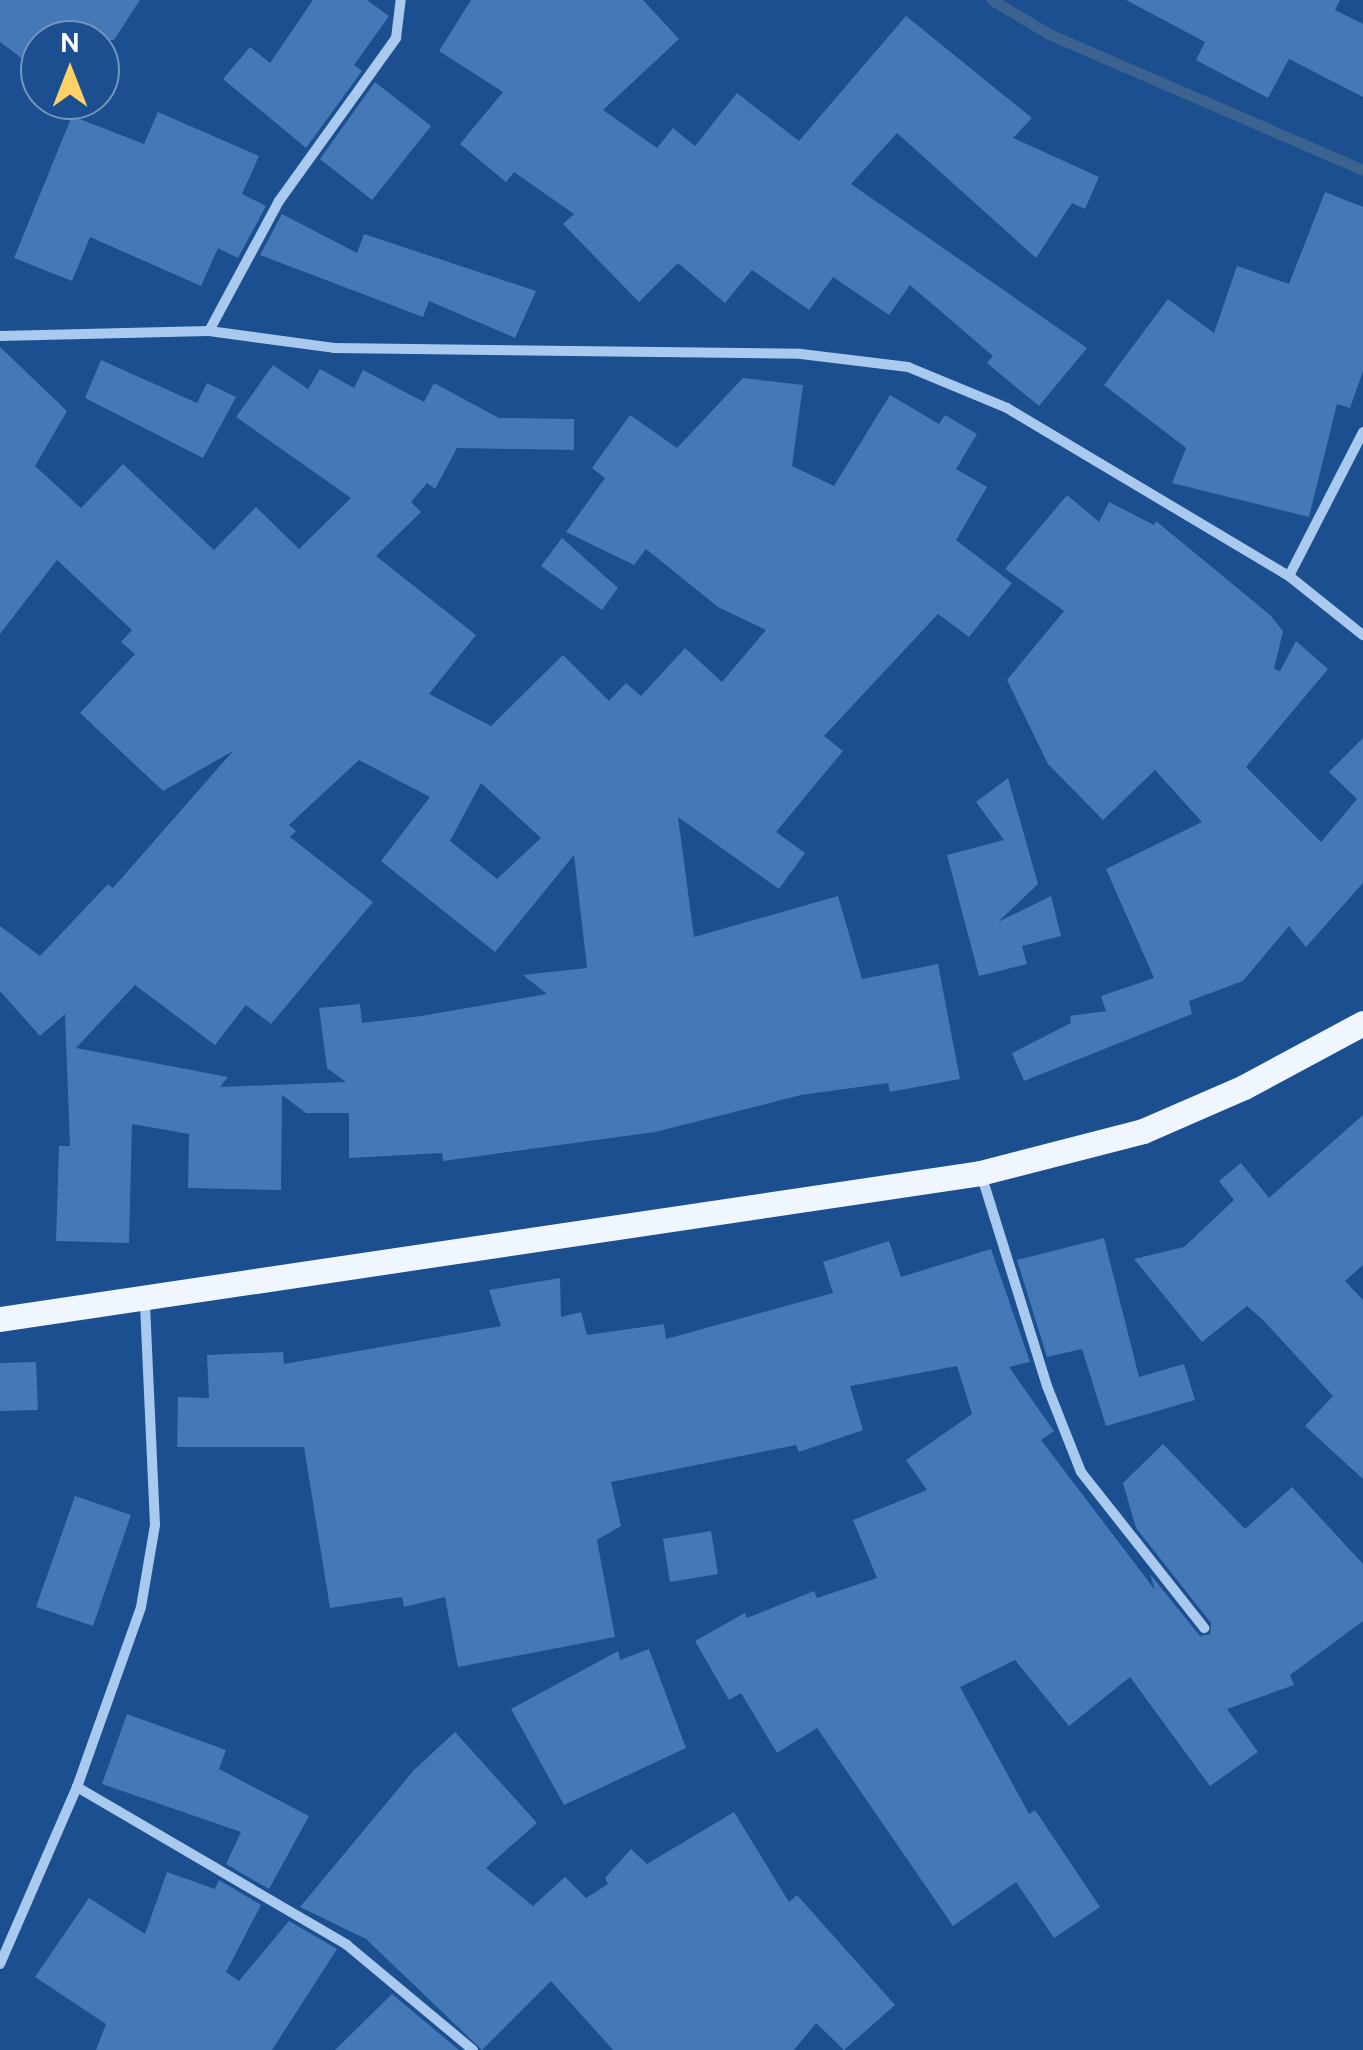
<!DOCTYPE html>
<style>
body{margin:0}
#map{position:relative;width:1363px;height:2050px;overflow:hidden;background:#1b4f8f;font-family:Cabin,sans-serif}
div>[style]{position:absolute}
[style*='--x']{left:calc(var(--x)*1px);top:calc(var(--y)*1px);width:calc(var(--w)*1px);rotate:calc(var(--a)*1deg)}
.stream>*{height:11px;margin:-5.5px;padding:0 5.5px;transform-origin:5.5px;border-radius:5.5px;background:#3c6290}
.building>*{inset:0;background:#4478b7}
.minor>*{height:10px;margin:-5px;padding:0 5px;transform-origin:5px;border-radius:5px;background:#a9c9ee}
.primary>*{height:25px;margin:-12.5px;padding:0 12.5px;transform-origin:12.5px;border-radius:12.5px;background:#f0f6ff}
span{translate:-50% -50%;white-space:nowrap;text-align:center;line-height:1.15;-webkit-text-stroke:8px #1b4f8f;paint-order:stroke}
.north{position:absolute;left:20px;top:20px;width:100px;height:100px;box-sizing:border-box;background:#1b4f8f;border:2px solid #7695bc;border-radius:50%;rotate:0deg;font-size:28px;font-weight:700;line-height:40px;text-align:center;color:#fff}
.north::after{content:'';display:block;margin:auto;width:35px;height:45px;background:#ffd166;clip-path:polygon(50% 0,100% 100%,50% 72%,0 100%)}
</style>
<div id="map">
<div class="stream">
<i style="--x:992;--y:0;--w:66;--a:30.8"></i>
<i style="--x:1049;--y:34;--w:342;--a:23.4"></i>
</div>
<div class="building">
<i style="clip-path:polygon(0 0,140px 0,114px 40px,40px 40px,40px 72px,0 42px)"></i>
<i style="clip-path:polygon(313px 0,367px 0,389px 16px,354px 65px,362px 71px,306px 148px,223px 79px,250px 47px,270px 63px)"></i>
<i style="clip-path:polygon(471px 0,643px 0,679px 39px,603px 110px,657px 148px,673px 128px,695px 146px,737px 93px,799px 141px,906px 16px,1032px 118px,1013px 138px,1099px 177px,1085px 209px,1072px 203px,1036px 258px,897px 133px,851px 184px,1087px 348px,1039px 406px,987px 363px,993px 356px,910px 285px,889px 315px,833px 277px,809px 310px,752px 270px,725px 303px,678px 263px,639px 302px,563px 224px,574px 214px,514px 172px,506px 182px,460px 144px,503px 92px,439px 51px)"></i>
<i style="clip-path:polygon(1126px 0,1340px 0,1335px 10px,1363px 24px,1363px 97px,1289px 59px,1268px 98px,1196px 60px,1205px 42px)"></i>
<i style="clip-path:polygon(375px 82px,431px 126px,372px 200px,320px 159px)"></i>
<i style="clip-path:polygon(158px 112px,259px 156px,242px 194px,266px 206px,238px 258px,218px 248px,201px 286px,90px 237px,72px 281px,14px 258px,72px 116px,144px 144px)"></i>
<i style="clip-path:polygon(1325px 192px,1363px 207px,1363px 371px,1350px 408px,1337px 404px,1309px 517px,1172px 483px,1186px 448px,1104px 385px,1168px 299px,1214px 333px,1237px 266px,1289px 284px)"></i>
<i style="clip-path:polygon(282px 214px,357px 253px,364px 234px,536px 291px,515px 338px,429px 301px,423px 317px,260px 255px)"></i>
<i style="clip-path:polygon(evenodd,0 347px,67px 411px,35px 466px,81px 508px,123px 464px,214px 550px,256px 507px,299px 549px,351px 498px,236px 417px,273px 365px,308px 389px,320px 369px,354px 388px,363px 370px,424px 402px,434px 383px,499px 418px,574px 419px,574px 450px,457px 448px,435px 489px,427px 483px,411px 502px,421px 512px,376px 556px,476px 635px,429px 694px,491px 726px,563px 655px,609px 701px,626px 683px,641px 696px,685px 648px,722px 682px,766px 630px,718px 607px,646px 549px,634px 565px,566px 532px,605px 478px,592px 468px,630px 415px,677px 448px,743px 378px,803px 385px,792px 466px,834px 486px,890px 395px,939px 424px,945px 415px,977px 434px,956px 469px,987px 487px,956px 540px,1012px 583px,969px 637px,938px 614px,824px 736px,843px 751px,776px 832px,805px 853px,779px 889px,678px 817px,694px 937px,838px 896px,862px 979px,938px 964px,960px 1079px,890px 1092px,888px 1083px,801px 1095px,655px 1132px,443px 1161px,442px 1153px,349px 1158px,349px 1113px,306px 1113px,282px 1095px,281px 1190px,188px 1188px,189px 1134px,132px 1124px,129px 1243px,56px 1241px,59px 1146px,70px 1146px,65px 1014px,40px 1036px,0 991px,0 926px,40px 956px,108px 884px,113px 888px,233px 751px,163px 791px,80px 713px,135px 654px,121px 642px,132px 630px,57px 560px,0 634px,0 347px,359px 760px,430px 797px,381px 861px,495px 952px,574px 855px,587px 968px,523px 975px,547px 994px,421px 1016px,362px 1023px,360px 1004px,319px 1008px,327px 1068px,346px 1082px,220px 1087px,228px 1077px,76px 1048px,135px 985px,215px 1045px,246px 1005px,271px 1024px,373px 902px,290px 837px,296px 831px,289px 825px,359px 760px,0 347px,481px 783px,541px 838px,497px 879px,450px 841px,481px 783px)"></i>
<i style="clip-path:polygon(101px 360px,197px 403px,207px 383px,236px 397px,203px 458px,85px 398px)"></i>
<i style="clip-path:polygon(1067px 495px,1099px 522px,1109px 502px,1154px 525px,1156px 521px,1270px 615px,1283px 631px,1274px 669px,1280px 671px,1296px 641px,1328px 669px,1246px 767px,1321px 842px,1357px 799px,1329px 772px,1363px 738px,1363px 883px,1306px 947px,1289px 926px,1243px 981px,1189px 1001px,1192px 1014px,1024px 1081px,1012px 1053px,1071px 1023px,1070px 1016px,1106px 1011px,1101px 996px,1154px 978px,1106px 869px,1202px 822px,1155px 770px,1103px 820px,1048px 764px,1007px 680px,1064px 611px,1005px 569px)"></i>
<i style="clip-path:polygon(562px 538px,618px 588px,602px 610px,541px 566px)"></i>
<i style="clip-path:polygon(1008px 778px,1038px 884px,998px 922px,1051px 896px,1061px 936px,1022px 946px,1027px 964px,979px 976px,947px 855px,1004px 840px,976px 802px)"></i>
<i style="clip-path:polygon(1363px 1115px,1363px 1265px,1345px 1281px,1363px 1300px,1363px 1479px,1305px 1426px,1333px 1396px,1263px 1320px,1247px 1306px,1202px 1342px,1134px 1259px,1184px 1247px,1234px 1200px,1219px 1181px,1241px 1163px,1269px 1198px)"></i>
<i style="clip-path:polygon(1104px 1238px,1139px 1377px,1184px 1364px,1195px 1400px,1106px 1426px,1082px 1349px,1047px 1357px,1017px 1260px)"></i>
<i style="clip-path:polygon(889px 1241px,901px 1277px,991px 1249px,1030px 1362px,1009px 1367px,1054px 1431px,1041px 1440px,1155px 1590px,1150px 1574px,1200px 1636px,1210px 1634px,1211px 1623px,1136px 1528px,1123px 1483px,1163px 1444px,1245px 1529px,1292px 1487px,1363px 1564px,1363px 1621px,1290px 1675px,1294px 1685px,1227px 1709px,1258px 1752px,1210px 1786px,1130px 1677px,1069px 1726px,1015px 1660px,960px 1687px,1029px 1814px,1035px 1810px,1100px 1907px,1054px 1938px,1016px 1882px,953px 1926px,817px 1728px,777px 1753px,741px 1693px,729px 1700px,695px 1641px,745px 1613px,747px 1618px,814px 1591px,817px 1598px,877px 1578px,853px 1520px,927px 1490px,906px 1460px,972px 1414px,957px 1366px,850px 1386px,863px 1430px,799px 1452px,796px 1445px,611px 1482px,621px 1526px,597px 1540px,615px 1637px,458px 1667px,445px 1597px,404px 1607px,402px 1597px,330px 1608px,304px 1447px,177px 1447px,178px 1397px,209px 1398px,207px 1355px,283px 1352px,284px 1364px,501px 1326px,489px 1290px,560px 1278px,561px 1317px,581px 1312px,587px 1335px,664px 1324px,666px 1339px,833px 1293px,823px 1262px)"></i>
<i style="clip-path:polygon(36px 1362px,38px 1410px,0 1411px,0 1363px)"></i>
<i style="clip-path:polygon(75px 1496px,131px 1515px,93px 1626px,36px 1607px)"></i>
<i style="clip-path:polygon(711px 1531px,718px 1574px,670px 1582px,663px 1539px)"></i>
<i style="clip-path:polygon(649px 1649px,686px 1748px,564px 1805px,511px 1709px,618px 1651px,620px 1660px)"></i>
<i style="clip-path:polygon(127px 1714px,226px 1750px,219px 1769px,309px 1816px,269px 1889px,226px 1864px,241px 1832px,102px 1784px)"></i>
<i style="clip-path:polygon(455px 1732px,537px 1823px,486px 1868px,533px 1906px,565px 1877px,586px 1898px,608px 1884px,605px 1878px,631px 1849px,647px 1864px,734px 1812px,789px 1902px,797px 1895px,895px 2005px,844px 2050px,816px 2023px,794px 2050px,613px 2050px,551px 1981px,482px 2050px,366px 1939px,300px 1907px,414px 1770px)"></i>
<i style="clip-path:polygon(167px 1872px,215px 1889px,219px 1880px,261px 1905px,226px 1972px,239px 1981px,289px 1921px,337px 1949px,272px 2050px,96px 2050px,106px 2024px,35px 1977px,89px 1898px,145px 1934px)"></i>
<i style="clip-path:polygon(392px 1994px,459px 2050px,335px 2050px)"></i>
</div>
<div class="minor">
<i style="--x:209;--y:331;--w:148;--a:-61.7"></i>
<i style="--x:279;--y:201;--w:201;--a:-54.3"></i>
<i style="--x:396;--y:38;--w:38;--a:-83"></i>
<i style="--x:0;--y:336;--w:209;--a:-1.4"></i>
<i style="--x:209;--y:331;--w:126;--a:7.7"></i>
<i style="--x:334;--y:348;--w:467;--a:0.7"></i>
<i style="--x:801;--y:354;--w:108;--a:6.9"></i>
<i style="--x:908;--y:367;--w:107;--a:22.5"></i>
<i style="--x:1007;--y:408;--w:328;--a:30.8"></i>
<i style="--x:1289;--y:576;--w:95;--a:38.6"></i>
<i style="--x:1289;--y:576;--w:162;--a:-62.8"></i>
<i style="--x:981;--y:1174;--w:222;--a:72.7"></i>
<i style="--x:1047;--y:1386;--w:92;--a:68.4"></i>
<i style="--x:1081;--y:1472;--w:199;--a:51.7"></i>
<i style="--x:77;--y:1787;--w:313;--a:30.3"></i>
<i style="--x:347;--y:1945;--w:164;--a:39.8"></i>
<i style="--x:0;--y:1964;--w:193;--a:-66.5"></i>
<i style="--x:77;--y:1787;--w:191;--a:-70.4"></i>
<i style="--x:141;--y:1607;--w:83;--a:-80.3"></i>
<i style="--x:155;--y:1525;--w:224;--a:-92.6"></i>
</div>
<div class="primary">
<i style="--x:0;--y:1319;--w:991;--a:-8.47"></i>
<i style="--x:980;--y:1173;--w:168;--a:-14.4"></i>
<i style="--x:1143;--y:1131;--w:110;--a:-23.5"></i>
<i style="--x:1244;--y:1087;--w:135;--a:-28.3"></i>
</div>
<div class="north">N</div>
</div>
